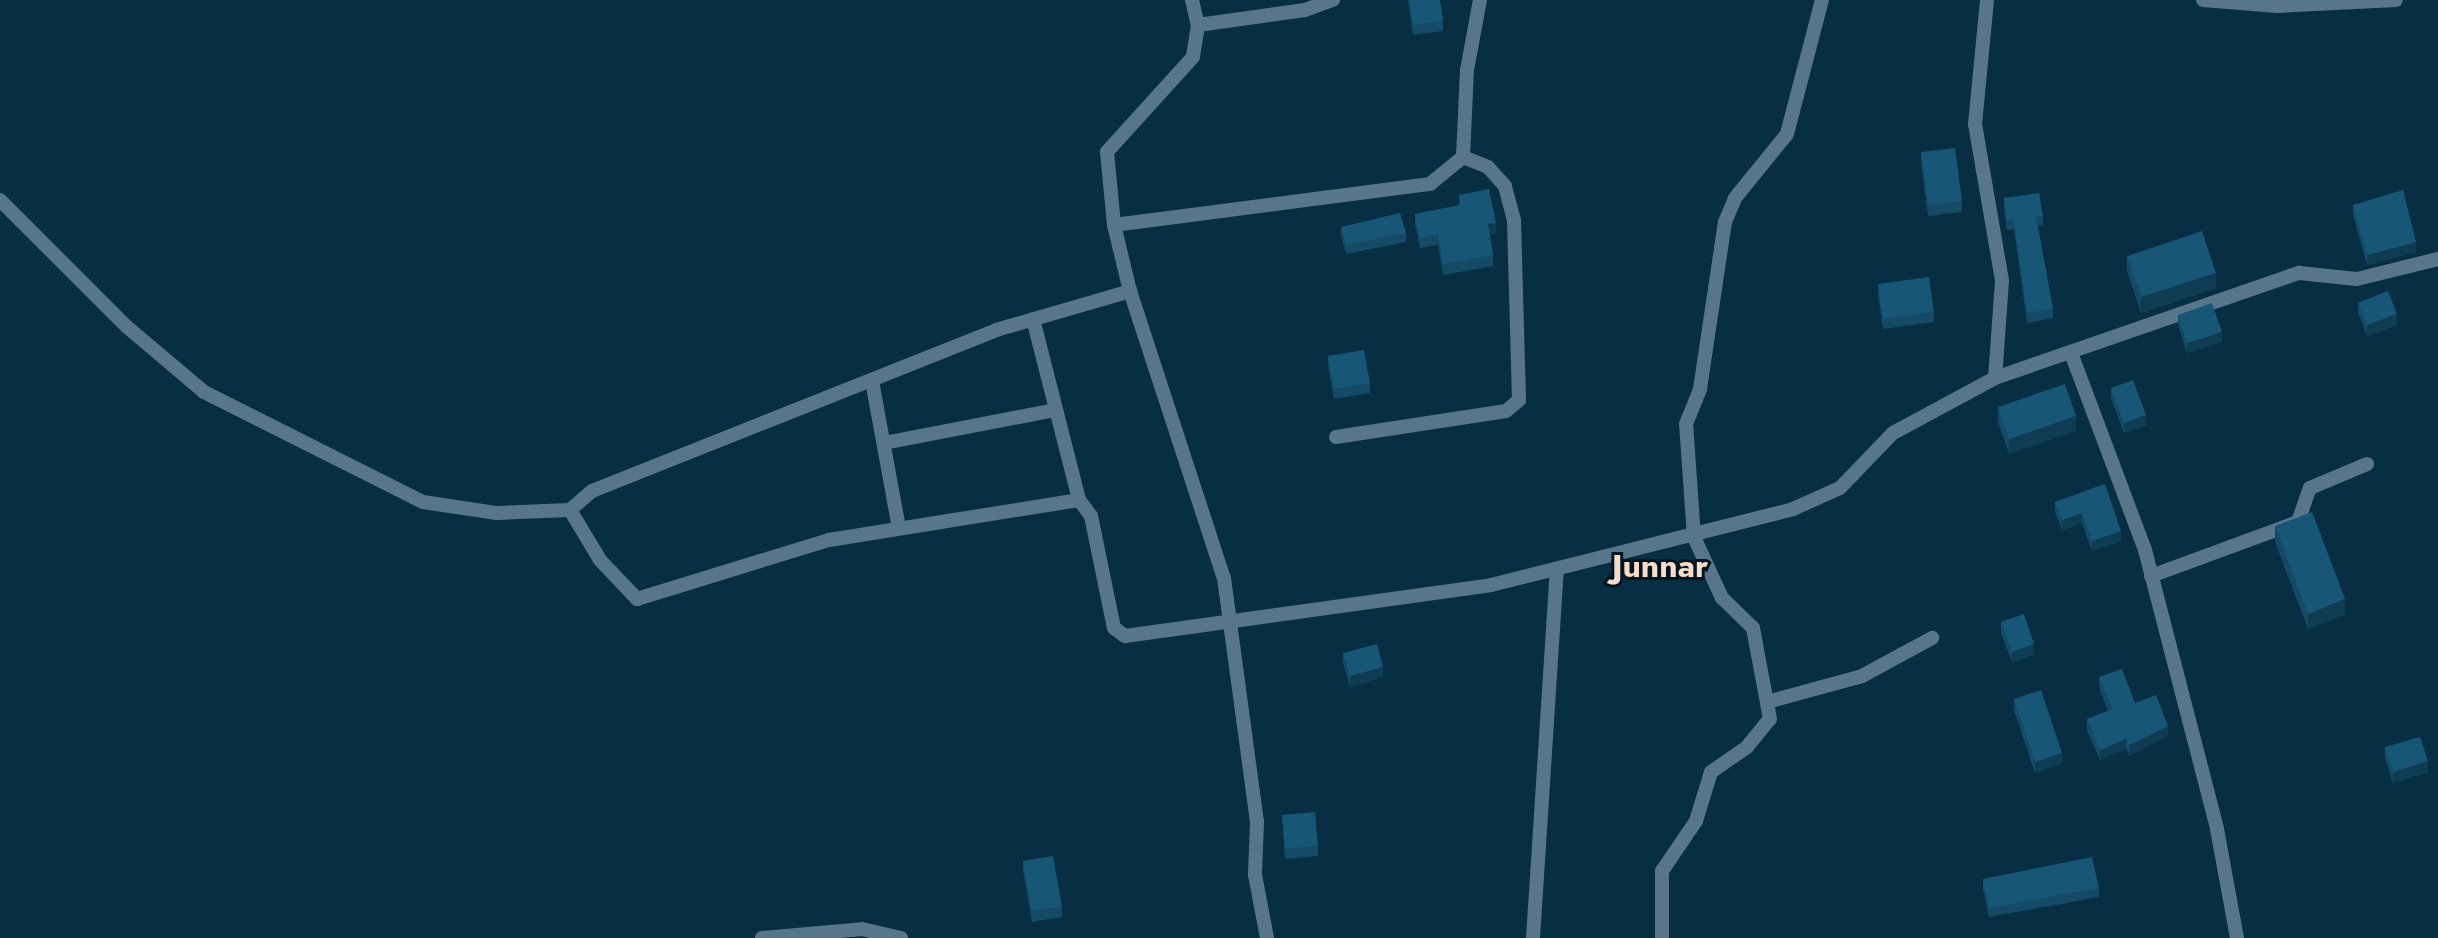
<!DOCTYPE html>
<style>
body{margin:0}
#map{position:relative;width:2438px;height:938px;overflow:hidden;background:#072e43;font-family:Jost,sans-serif}
div>[style]{position:absolute}
[style*='--x']{left:calc(var(--x)*1px);top:calc(var(--y)*1px);width:calc(var(--w)*1px);rotate:calc(var(--a)*1deg)}
.minor>*{height:14px;margin:-7px;padding:0 7px;transform-origin:7px;border-radius:7px;background:#587689}
.tertiary>*{height:14px;margin:-7px;padding:0 7px;transform-origin:7px;border-radius:7px;background:#587689}
.wall>*{inset:0;background:#144a65}
.shaded-wall>*{inset:0;background:#103c53}
.building>*{inset:0;background:#175676}
span{translate:-50% -50%;white-space:nowrap;text-align:center;line-height:1.15;-webkit-text-stroke:6px #031521;paint-order:stroke}
.district-label{font-size:32px;color:#f9ddca;font-weight:700}
</style>
<div id="map">
<div class="minor">
<i style="--x:1987;--y:0;--w:125;--a:95.5"></i>
<i style="--x:1975;--y:124;--w:159;--a:80.2"></i>
<i style="--x:2002;--y:281;--w:97;--a:94.1"></i>
<i style="--x:1198;--y:25;--w:108;--a:-8"></i>
<i style="--x:1305;--y:10;--w:30;--a:-20"></i>
<i style="--x:0;--y:200;--w:178;--a:45"></i>
<i style="--x:126;--y:326;--w:102;--a:40.2"></i>
<i style="--x:204;--y:392;--w:245;--a:26.7"></i>
<i style="--x:423;--y:502;--w:75;--a:8.5"></i>
<i style="--x:497;--y:513;--w:73;--a:-2.4"></i>
<i style="--x:570;--y:510;--w:58;--a:59"></i>
<i style="--x:600;--y:560;--w:54;--a:46.5"></i>
<i style="--x:637;--y:599;--w:201;--a:-17.1"></i>
<i style="--x:829;--y:540;--w:253;--a:-9.1"></i>
<i style="--x:1079;--y:500;--w:20;--a:53"></i>
<i style="--x:1091;--y:516;--w:114;--a:78.4"></i>
<i style="--x:1114;--y:628;--w:14;--a:36"></i>
<i style="--x:1125;--y:636;--w:370;--a:-7.9"></i>
<i style="--x:1491;--y:585;--w:311;--a:-14.1"></i>
<i style="--x:1793;--y:509;--w:51;--a:-24.1"></i>
<i style="--x:1840;--y:488;--w:76;--a:-46.1"></i>
<i style="--x:1893;--y:433;--w:116;--a:-28.3"></i>
<i style="--x:1995;--y:378;--w:322;--a:-19.1"></i>
<i style="--x:2299;--y:273;--w:58;--a:5.9"></i>
<i style="--x:2357;--y:279;--w:83;--a:-13.9"></i>
<i style="--x:1114;--y:225;--w:319;--a:-7.4"></i>
<i style="--x:1430;--y:184;--w:43;--a:-39.3"></i>
<i style="--x:1463;--y:157;--w:87;--a:-87.4"></i>
<i style="--x:1467;--y:70;--w:71;--a:-79.5"></i>
<i style="--x:1033;--y:319;--w:187;--a:75.7"></i>
<i style="--x:2071;--y:353;--w:210;--a:69.4"></i>
<i style="--x:2145;--y:550;--w:288;--a:75.5"></i>
<i style="--x:2217;--y:829;--w:111;--a:79.6"></i>
<i style="--x:872;--y:381;--w:149;--a:79.6"></i>
<i style="--x:1336;--y:437;--w:172;--a:-8.7"></i>
<i style="--x:1506;--y:411;--w:17;--a:-40"></i>
<i style="--x:1519;--y:400;--w:180;--a:-91.6"></i>
<i style="--x:1514;--y:220;--w:35;--a:-105"></i>
<i style="--x:1505;--y:186;--w:25;--a:-132"></i>
<i style="--x:1488;--y:167;--w:27;--a:-158"></i>
<i style="--x:884;--y:443;--w:175;--a:-10.9"></i>
<i style="--x:570;--y:510;--w:29;--a:-41"></i>
<i style="--x:592;--y:491;--w:435;--a:-21.7"></i>
<i style="--x:996;--y:330;--w:140;--a:-16.2"></i>
<i style="--x:2151;--y:576;--w:157;--a:-20.2"></i>
<i style="--x:2298;--y:522;--w:36;--a:-71"></i>
<i style="--x:2310;--y:488;--w:62;--a:-22.8"></i>
<i style="--x:1767;--y:702;--w:98;--a:-15.3"></i>
<i style="--x:1862;--y:676;--w:80;--a:-28.5"></i>
<i style="--x:1533;--y:938;--w:369;--a:-86.3"></i>
</div>
<div class="tertiary">
<i style="--x:1192;--y:0;--w:26;--a:77"></i>
<i style="--x:1198;--y:25;--w:32;--a:99"></i>
<i style="--x:1193;--y:57;--w:128;--a:132.2"></i>
<i style="--x:1107;--y:152;--w:73;--a:84.5"></i>
<i style="--x:1114;--y:225;--w:68;--a:76.4"></i>
<i style="--x:1130;--y:291;--w:302;--a:71.9"></i>
<i style="--x:1224;--y:578;--w:246;--a:82.3"></i>
<i style="--x:1257;--y:822;--w:53;--a:92.2"></i>
<i style="--x:1255;--y:875;--w:64;--a:79.2"></i>
<i style="--x:2203;--y:0;--w:74;--a:4.6"></i>
<i style="--x:2277;--y:6;--w:119;--a:-2.9"></i>
<i style="--x:762;--y:938;--w:100;--a:-5.1"></i>
<i style="--x:862;--y:929;--w:40;--a:13"></i>
<i style="--x:1662;--y:938;--w:67;--a:-90"></i>
<i style="--x:1662;--y:871;--w:60;--a:-55.8"></i>
<i style="--x:1696;--y:821;--w:51;--a:-73"></i>
<i style="--x:1711;--y:772;--w:44;--a:-34.8"></i>
<i style="--x:1747;--y:747;--w:36;--a:-51"></i>
<i style="--x:1770;--y:719;--w:93;--a:-100.6"></i>
<i style="--x:1753;--y:628;--w:43;--a:-135.9"></i>
<i style="--x:1722;--y:598;--w:67;--a:-114.7"></i>
<i style="--x:1694;--y:537;--w:113;--a:-94"></i>
<i style="--x:1686;--y:424;--w:38;--a:-68"></i>
<i style="--x:1700;--y:389;--w:169;--a:-81.5"></i>
<i style="--x:1725;--y:222;--w:26;--a:-67"></i>
<i style="--x:1735;--y:198;--w:82;--a:-50.9"></i>
<i style="--x:1787;--y:134;--w:138;--a:-75.4"></i>
</div>
<div class="wall">
<i style="clip-path:polygon(1408px 0,1440px 0,1443px 21px,1443px 31px,1413px 35px)"></i>
<i style="clip-path:polygon(1921px 152px,1962px 201px,1962px 212px,1928px 216px,1921px 162px)"></i>
<i style="clip-path:polygon(1459px 195px,1496px 233px,1490px 234px,1493px 255px,1493px 266px,1443px 275px,1438px 245px,1420px 248px,1415px 224px,1415px 214px,1459px 205px)"></i>
<i style="clip-path:polygon(2004px 198px,2043px 216px,2043px 225px,2038px 226px,2053px 309px,2053px 318px,2027px 323px,2014px 229px,2007px 230px,2004px 208px)"></i>
<i style="clip-path:polygon(2353px 205px,2416px 252px,2367px 265px,2353px 215px)"></i>
<i style="clip-path:polygon(1341px 227px,1406px 233px,1406px 242px,1346px 254px,1341px 235px)"></i>
<i style="clip-path:polygon(2127px 256px,2216px 288px,2141px 313px,2127px 271px)"></i>
<i style="clip-path:polygon(1878px 284px,1934px 312px,1934px 322px,1883px 329px,1878px 295px)"></i>
<i style="clip-path:polygon(2358px 303px,2397px 325px,2367px 336px,2358px 313px)"></i>
<i style="clip-path:polygon(2178px 315px,2222px 342px,2187px 353px,2178px 325px)"></i>
<i style="clip-path:polygon(1328px 356px,1370px 383px,1370px 393px,1334px 399px,1328px 366px)"></i>
<i style="clip-path:polygon(2111px 388px,2146px 425px,2124px 433px,2111px 398px)"></i>
<i style="clip-path:polygon(1998px 407px,2076px 431px,2009px 454px,1998px 422px)"></i>
<i style="clip-path:polygon(2105px 484px,2121px 541px,2092px 551px,2082px 523px,2062px 530px,2055px 512px,2055px 502px)"></i>
<i style="clip-path:polygon(2275px 526px,2345px 615px,2308px 629px,2275px 542px)"></i>
<i style="clip-path:polygon(2001px 622px,2034px 655px,2012px 662px,2001px 633px)"></i>
<i style="clip-path:polygon(1343px 653px,1383px 677px,1350px 687px,1343px 663px)"></i>
<i style="clip-path:polygon(2099px 677px,2135px 703px,2168px 736px,2129px 756px,2126px 749px,2100px 760px,2087px 730px,2087px 719px,2108px 711px,2099px 688px)"></i>
<i style="clip-path:polygon(2014px 699px,2062px 763px,2035px 773px,2014px 710px)"></i>
<i style="clip-path:polygon(2385px 747px,2428px 772px,2393px 783px,2385px 758px)"></i>
<i style="clip-path:polygon(1282px 815px,1318px 846px,1318px 856px,1285px 859px)"></i>
<i style="clip-path:polygon(1023px 861px,1062px 907px,1062px 917px,1032px 922px,1023px 871px)"></i>
<i style="clip-path:polygon(1983px 879px,2099px 888px,2099px 897px,1989px 917px,1983px 889px)"></i>
</div>
<div class="shaded-wall">
<i style="clip-path:polygon(1496px 223px,1496px 233px,1488px 235px,1488px 224px)"></i>
<i style="clip-path:polygon(2416px 242px,2416px 252px,2367px 265px,2367px 255px)"></i>
<i style="clip-path:polygon(2216px 273px,2216px 288px,2141px 313px,2141px 297px)"></i>
<i style="clip-path:polygon(2397px 314px,2397px 325px,2367px 336px,2367px 325px)"></i>
<i style="clip-path:polygon(2222px 332px,2222px 342px,2187px 353px,2187px 343px)"></i>
<i style="clip-path:polygon(2146px 415px,2146px 425px,2124px 433px,2124px 423px)"></i>
<i style="clip-path:polygon(2076px 416px,2076px 431px,2009px 454px,2009px 439px)"></i>
<i style="clip-path:polygon(2082px 513px,2082px 523px,2062px 530px,2062px 520px)"></i>
<i style="clip-path:polygon(2121px 531px,2121px 541px,2092px 551px,2092px 541px)"></i>
<i style="clip-path:polygon(2345px 599px,2345px 615px,2308px 629px,2308px 614px)"></i>
<i style="clip-path:polygon(2034px 644px,2034px 655px,2012px 662px,2012px 652px)"></i>
<i style="clip-path:polygon(1383px 667px,1383px 677px,1350px 687px,1350px 676px)"></i>
<i style="clip-path:polygon(2168px 726px,2168px 736px,2129px 756px,2129px 745px)"></i>
<i style="clip-path:polygon(2126px 739px,2126px 749px,2100px 760px,2100px 750px)"></i>
<i style="clip-path:polygon(2062px 753px,2062px 763px,2035px 773px,2035px 762px)"></i>
<i style="clip-path:polygon(2428px 761px,2428px 772px,2393px 783px,2393px 772px)"></i>
</div>
<div class="building">
<i style="clip-path:polygon(1409px 0,1440px 0,1443px 21px,1413px 25px)"></i>
<i style="clip-path:polygon(1955px 148px,1962px 201px,1928px 205px,1921px 152px)"></i>
<i style="clip-path:polygon(1489px 189px,1496px 223px,1488px 224px,1493px 255px,1443px 264px,1438px 234px,1420px 238px,1415px 214px,1461px 205px,1459px 195px)"></i>
<i style="clip-path:polygon(2403px 190px,2416px 242px,2367px 255px,2353px 205px)"></i>
<i style="clip-path:polygon(2039px 193px,2043px 216px,2036px 217px,2053px 309px,2027px 313px,2014px 220px,2007px 221px,2004px 198px)"></i>
<i style="clip-path:polygon(1400px 213px,1406px 233px,1346px 245px,1341px 227px)"></i>
<i style="clip-path:polygon(2202px 231px,2216px 273px,2141px 297px,2127px 256px)"></i>
<i style="clip-path:polygon(1929px 277px,1934px 312px,1883px 319px,1878px 284px)"></i>
<i style="clip-path:polygon(2388px 291px,2397px 314px,2367px 325px,2358px 303px)"></i>
<i style="clip-path:polygon(2212px 303px,2222px 332px,2187px 343px,2178px 315px)"></i>
<i style="clip-path:polygon(1364px 350px,1370px 383px,1334px 389px,1328px 356px)"></i>
<i style="clip-path:polygon(2133px 380px,2146px 415px,2124px 423px,2111px 388px)"></i>
<i style="clip-path:polygon(2065px 384px,2076px 416px,2009px 439px,1998px 407px)"></i>
<i style="clip-path:polygon(2105px 484px,2121px 531px,2092px 541px,2082px 513px,2062px 520px,2055px 502px)"></i>
<i style="clip-path:polygon(2312px 512px,2345px 599px,2308px 614px,2275px 526px)"></i>
<i style="clip-path:polygon(2024px 614px,2034px 644px,2012px 652px,2001px 622px)"></i>
<i style="clip-path:polygon(1377px 644px,1383px 667px,1350px 676px,1343px 653px)"></i>
<i style="clip-path:polygon(2122px 669px,2135px 703px,2156px 695px,2168px 726px,2129px 745px,2126px 739px,2100px 750px,2087px 719px,2112px 709px,2099px 677px)"></i>
<i style="clip-path:polygon(2041px 690px,2062px 753px,2035px 762px,2014px 699px)"></i>
<i style="clip-path:polygon(2420px 737px,2428px 761px,2393px 772px,2385px 747px)"></i>
<i style="clip-path:polygon(1315px 812px,1318px 846px,1285px 849px,1282px 815px)"></i>
<i style="clip-path:polygon(1053px 856px,1062px 907px,1032px 911px,1023px 861px)"></i>
<i style="clip-path:polygon(2092px 857px,2099px 888px,1989px 908px,1983px 879px)"></i>
</div>
<div class="district-label">
<span style="left:1660px;top:566px">Junnar</span>
</div>
</div>
